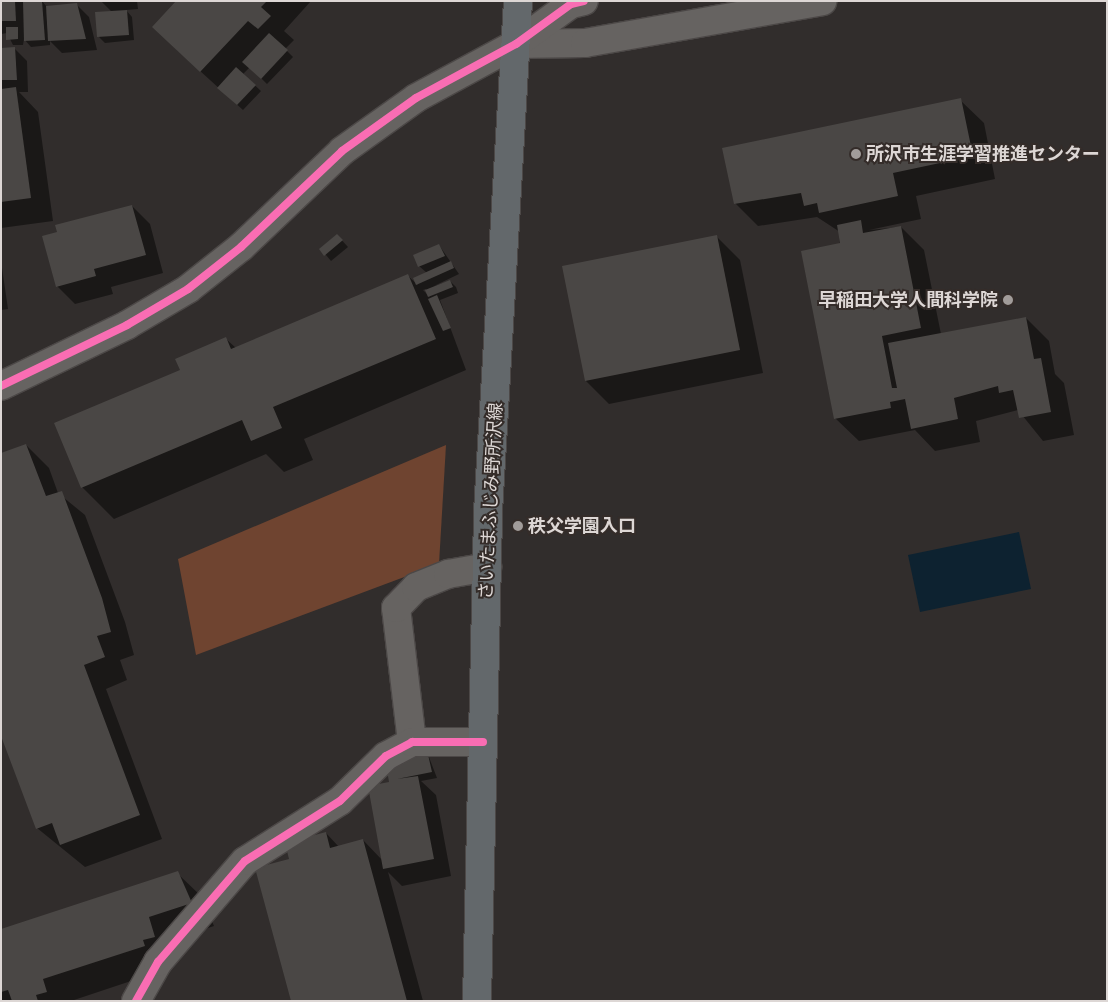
<!DOCTYPE html>
<meta charset="utf-8">
<style>
body{margin:0}
#map{position:relative;width:1108px;height:1002px;overflow:hidden;background:#312d2c;font-family:"Fira Sans Condensed","Noto Sans JP",sans-serif}
div>[style]{position:absolute}
[style*='--x']{left:calc(var(--x)*1px);top:calc(var(--y)*1px);width:calc(var(--w)*1px);rotate:calc(var(--a)*1deg)}
.green>*{inset:0;background:#6f4430}
.water>*{inset:0;background:#0d2230}
.shadow>*{inset:0;background:#0007}
.building>*{inset:0;background:#4a4745}
.roads{filter:drop-shadow(1px 0 #4c4847) drop-shadow(-1px 0 #4c4847) drop-shadow(0 1px #4c4847) drop-shadow(0 -1px #4c4847)}
.minor>*{height:28px;margin:-14px;padding:0 14px;transform-origin:14px;border-radius:14px;background:#666361}
.major>*{height:28px;margin:-14px;padding:0 14px;transform-origin:14px;border-radius:14px;background:#63686b}
.cycleway>*{height:8px;margin:-4px;padding:0 4px;transform-origin:4px;border-radius:4px;background:#f96db3}
.dots>*{width:14px;height:14px;translate:-50% -50%;box-sizing:border-box;border:2px solid #342c29;border-radius:50%}
span{translate:-50% -50%;white-space:nowrap;text-align:center;line-height:1.15;-webkit-text-stroke:4px #342c29;paint-order:stroke}
.poi-label{font-size:18px;color:#ddd7d5;font-weight:700}
.left{translate:0 -50%;text-align:left}
.right{translate:-100% -50%;text-align:right}
.street-label{font-size:18px;color:#ddd7d5}
.frame{position:absolute;inset:0;border:2px solid #ddd7d5;pointer-events:none}
</style>
<div id="map">
<div class="green">
<i style="clip-path:polygon(446px 445px,439px 564px,196px 655px,178px 559px)"></i>
</div>
<div class="water">
<i style="clip-path:polygon(1019px 532px,1031px 589px,920px 612px,908px 555px)"></i>
</div>
<div class="shadow">
<i style="clip-path:polygon(1px 1px,42px 1px,47px 7px,76px 4px,89px 17px,97px 50px,62px 53px,50px 41px,50px 45px,31px 47px,24px 39px,23px 45px,13px 45px,7px 33px,1px 34px)"></i>
<i style="clip-path:polygon(101px 1px,137px 1px,138px 9px,126px 10px,132px 17px,134px 40px,105px 43px,99px 37px,112px 12px)"></i>
<i style="clip-path:polygon(178px 1px,311px 1px,284px 31px,294px 40px,285px 49px,293px 57px,267px 84px,250px 67px,243px 74px,261px 91px,243px 110px,177px 50px)"></i>
<i style="clip-path:polygon(1px 49px,15px 49px,27px 61px,28px 92px,19px 92px,38px 112px,53px 221px,1px 228px)"></i>
<i style="clip-path:polygon(960px 100px,984px 123px,995px 179px,916px 196px,921px 219px,869px 230px,901px 227px,924px 250px,941px 334px,1026px 318px,1049px 341px,1055px 374px,1064px 383px,1074px 435px,1043px 441px,1018px 410px,976px 421px,980px 442px,935px 451px,915px 430px,859px 441px,835px 418px,840px 232px,817px 217px,758px 226px,735px 203px)"></i>
<i style="clip-path:polygon(132px 206px,150px 224px,163px 273px,111px 287px,113px 294px,75px 304px,57px 286px)"></i>
<i style="clip-path:polygon(337px 235px,348px 247px,331px 261px,321px 249px)"></i>
<i style="clip-path:polygon(717px 237px,740px 260px,763px 373px,609px 404px,586px 381px)"></i>
<i style="clip-path:polygon(evenodd,439px 245px,459px 274px,434px 286px,450px 281px,456px 287px,458px 293px,440px 300px,466px 370px,304px 439px,313px 460px,284px 472px,266px 454px,114px 519px,82px 487px,181px 370px,226px 339px,236px 348px,408px 276px,418px 285px,415px 278px,427px 273px,419px 266px,439px 245px,426px 289px,430px 297px,423px 290px,426px 289px)"></i>
<i style="clip-path:polygon(1px 261px,8px 309px,1px 310px)"></i>
<i style="clip-path:polygon(26px 445px,49px 468px,58px 493px,85px 515px,125px 622px,134px 655px,120px 660px,127px 680px,106px 689px,162px 839px,85px 867px,37px 828px)"></i>
<i style="clip-path:polygon(427px 752px,437px 778px,421px 781px,436px 795px,451px 876px,402px 886px,388px 872px,423px 1001px,294px 1001px,291px 860px,326px 833px,339px 847px,363px 840px,383px 861px,396px 770px)"></i>
<i style="clip-path:polygon(177px 873px,201px 896px,214px 926px,171px 940px,167px 969px,71px 1001px,1px 1001px,1px 930px)"></i>
</div>
<div class="building">
<i style="clip-path:polygon(1px 1px,15px 1px,16px 21px,1px 21px)"></i>
<i style="clip-path:polygon(23px 1px,42px 1px,45px 40px,24px 41px)"></i>
<i style="clip-path:polygon(176px 1px,267px 1px,261px 7px,271px 16px,258px 29px,248px 21px,200px 72px,152px 27px)"></i>
<i style="clip-path:polygon(77px 3px,86px 39px,48px 41px,46px 6px)"></i>
<i style="clip-path:polygon(127px 10px,129px 35px,97px 37px,95px 12px)"></i>
<i style="clip-path:polygon(6px 27px,18px 27px,18px 39px,6px 40px)"></i>
<i style="clip-path:polygon(269px 33px,288px 50px,261px 79px,242px 62px)"></i>
<i style="clip-path:polygon(15px 47px,17px 80px,1px 80px,1px 48px)"></i>
<i style="clip-path:polygon(236px 67px,256px 85px,237px 105px,217px 88px)"></i>
<i style="clip-path:polygon(16px 87px,31px 198px,1px 202px,1px 89px)"></i>
<i style="clip-path:polygon(961px 98px,973px 156px,893px 173px,898px 196px,819px 213px,817px 203px,804px 206px,801px 193px,734px 204px,722px 148px)"></i>
<i style="clip-path:polygon(132px 205px,146px 255px,94px 269px,96px 276px,56px 287px,42px 236px,57px 232px,55px 225px)"></i>
<i style="clip-path:polygon(861px 220px,863px 233px,901px 226px,921px 328px,882px 336px,892px 388px,897px 388px,888px 343px,1026px 317px,1034px 359px,1041px 358px,1051px 412px,1019px 418px,1013px 390px,999px 393px,998px 386px,954px 398px,958px 419px,911px 429px,905px 399px,890px 402px,891px 408px,834px 419px,801px 251px,840px 243px,837px 225px)"></i>
<i style="clip-path:polygon(337px 234px,343px 240px,324px 256px,319px 249px)"></i>
<i style="clip-path:polygon(717px 235px,740px 350px,585px 381px,562px 266px)"></i>
<i style="clip-path:polygon(439px 244px,445px 256px,418px 267px,413px 255px)"></i>
<i style="clip-path:polygon(451px 261px,454px 268px,416px 285px,413px 278px)"></i>
<i style="clip-path:polygon(408px 274px,436px 339px,273px 407px,282px 428px,251px 441px,242px 420px,81px 488px,54px 423px,180px 370px,175px 359px,226px 337px,231px 349px)"></i>
<i style="clip-path:polygon(450px 280px,453px 287px,428px 297px,425px 290px)"></i>
<i style="clip-path:polygon(437px 295px,451px 328px,443px 331px,428px 299px)"></i>
<i style="clip-path:polygon(26px 444px,46px 496px,62px 491px,102px 598px,111px 632px,97px 636px,105px 657px,84px 665px,140px 815px,60px 845px,52px 823px,36px 829px,1px 736px,1px 453px)"></i>
<i style="clip-path:polygon(427px 750px,432px 772px,397px 779px,418px 776px,434px 859px,383px 869px,368px 786px,389px 782px,387px 770px,395px 769px,394px 762px)"></i>
<i style="clip-path:polygon(326px 832px,330px 848px,363px 839px,407px 1001px,291px 1001px,255px 868px,289px 859px,285px 843px)"></i>
<i style="clip-path:polygon(178px 871px,192px 903px,149px 917px,155px 937px,143px 940px,145px 946px,43px 979px,47px 992px,36px 995px,38px 1001px,12px 1001px,8px 990px,1px 992px,1px 929px)"></i>
</div>
<div class="roads">
<div class="minor">
<i style="--x:516;--y:44;--w:69;--a:-0.8"></i>
<i style="--x:585;--y:43;--w:241;--a:-10"></i>
<i style="--x:1;--y:386;--w:140;--a:-25.8"></i>
<i style="--x:127;--y:325;--w:71;--a:-30.5"></i>
<i style="--x:188;--y:289;--w:68;--a:-38.4"></i>
<i style="--x:241;--y:247;--w:139;--a:-43.5"></i>
<i style="--x:342;--y:151;--w:91;--a:-35.6"></i>
<i style="--x:416;--y:98;--w:114;--a:-28.4"></i>
<i style="--x:516;--y:44;--w:68;--a:-36"></i>
<i style="--x:571;--y:4;--w:13;--a:-13"></i>
<i style="--x:412;--y:742;--w:135;--a:-96.8"></i>
<i style="--x:396;--y:608;--w:29;--a:-46"></i>
<i style="--x:416;--y:587;--w:35;--a:-22"></i>
<i style="--x:448;--y:574;--w:40;--a:-10"></i>
<i style="--x:136;--y:1001;--w:45;--a:-60.6"></i>
<i style="--x:158;--y:962;--w:133;--a:-49.3"></i>
<i style="--x:245;--y:861;--w:112;--a:-32.3"></i>
<i style="--x:340;--y:801;--w:64;--a:-44.4"></i>
<i style="--x:386;--y:756;--w:30;--a:-28"></i>
<i style="--x:412;--y:742;--w:71;--a:0"></i>
</div>
<div class="major">
<i style="--x:477;--y:1001;--w:489;--a:-88.7"></i>
<i style="--x:488;--y:512;--w:512;--a:-86.64"></i>
</div>
</div>
<div class="cycleway">
<i style="--x:1;--y:386;--w:140;--a:-25.8"></i>
<i style="--x:127;--y:325;--w:71;--a:-30.5"></i>
<i style="--x:188;--y:289;--w:68;--a:-38.4"></i>
<i style="--x:241;--y:247;--w:139;--a:-43.5"></i>
<i style="--x:342;--y:151;--w:91;--a:-35.6"></i>
<i style="--x:416;--y:98;--w:114;--a:-28.4"></i>
<i style="--x:516;--y:44;--w:68;--a:-36"></i>
<i style="--x:571;--y:4;--w:13;--a:-13"></i>
<i style="--x:136;--y:1001;--w:45;--a:-60.6"></i>
<i style="--x:158;--y:962;--w:133;--a:-49.3"></i>
<i style="--x:245;--y:861;--w:112;--a:-32.3"></i>
<i style="--x:340;--y:801;--w:64;--a:-44.4"></i>
<i style="--x:386;--y:756;--w:30;--a:-28"></i>
<i style="--x:412;--y:742;--w:71;--a:0"></i>
</div>
<div class="dots">
<i style="left:856px;top:154px;background:#a19c9a"></i>
<i style="left:1008px;top:300px;background:#a19c9a"></i>
<i style="left:518px;top:526px;background:#a19c9a"></i>
</div>
<div class="poi-label">
<span class="left" style="left:866px;top:154px">所沢市生涯学習推進センター</span>
<span class="right" style="left:998px;top:300px">早稲田大学人間科学院</span>
<span class="left" style="left:528px;top:526px">秩父学園入口</span>
</div>
<div class="street-label">
<span style="left:491px;top:501px;rotate:-87deg">さいたまふじみ野所沢線</span>
</div>
<div class="frame"></div>
</div>
